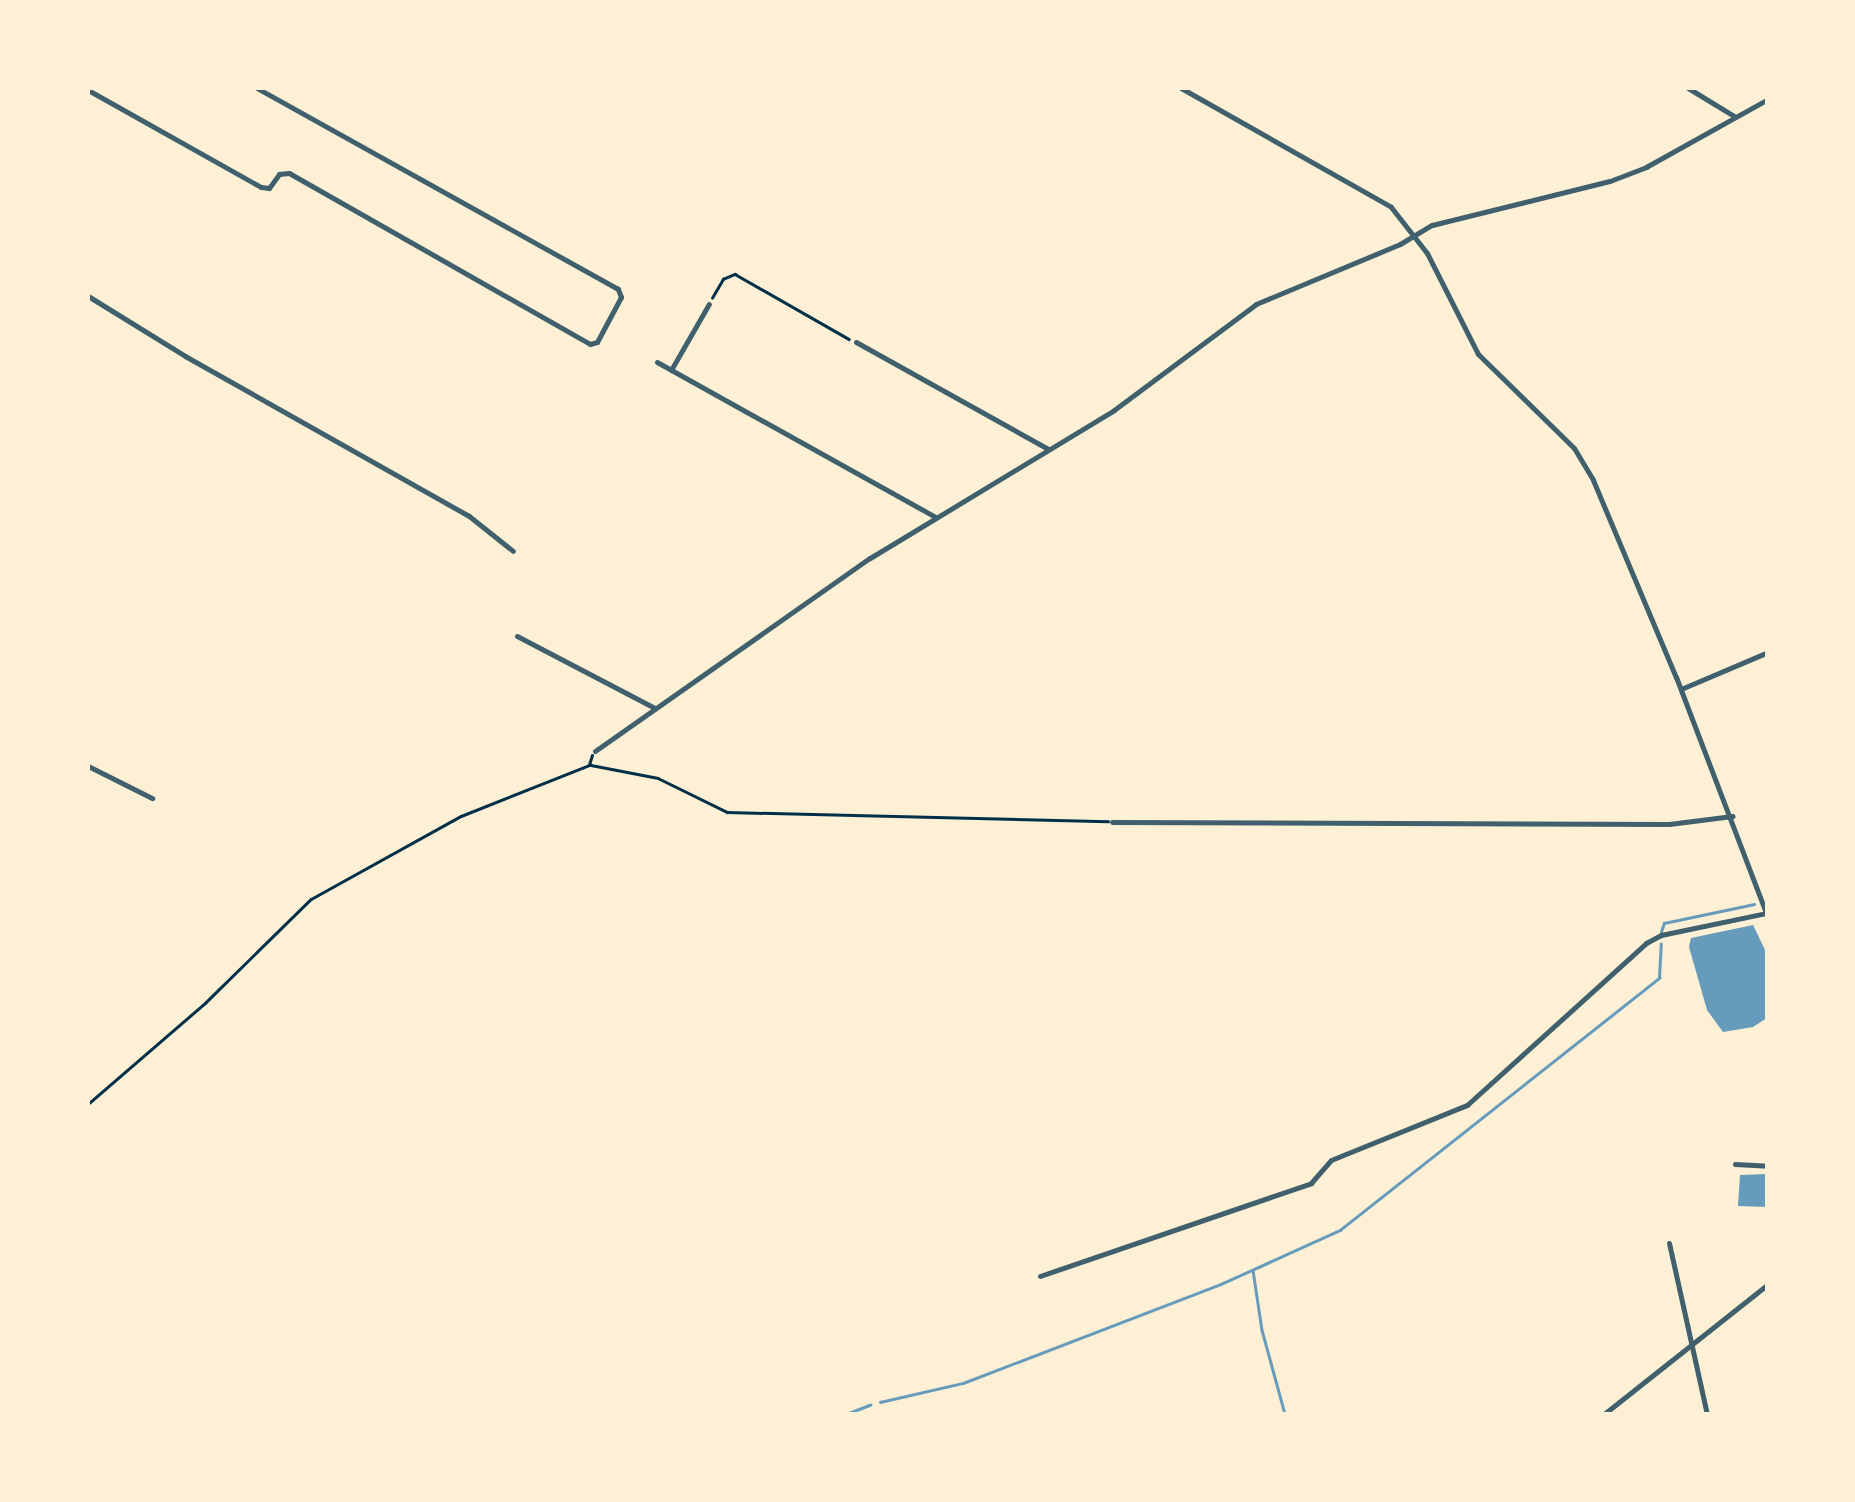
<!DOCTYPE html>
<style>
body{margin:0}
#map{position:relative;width:1855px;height:1502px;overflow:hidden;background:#fdf0d5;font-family:Arial,sans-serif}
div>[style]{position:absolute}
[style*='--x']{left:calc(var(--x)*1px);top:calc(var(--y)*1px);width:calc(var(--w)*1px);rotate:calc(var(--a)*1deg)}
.water>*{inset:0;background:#669bbc}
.stream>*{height:2.5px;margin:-1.25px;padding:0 1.25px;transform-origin:1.25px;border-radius:1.25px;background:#669bbc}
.path>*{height:2.5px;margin:-1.25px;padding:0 1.25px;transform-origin:1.25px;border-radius:1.25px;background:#003049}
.minor>*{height:5px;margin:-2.5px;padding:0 2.5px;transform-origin:2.5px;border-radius:2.5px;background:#3f606c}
.tertiary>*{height:5px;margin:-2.5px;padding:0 2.5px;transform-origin:2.5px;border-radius:2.5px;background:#3f606c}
span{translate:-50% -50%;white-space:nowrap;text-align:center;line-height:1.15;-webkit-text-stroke:10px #fdf0d5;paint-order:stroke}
.frame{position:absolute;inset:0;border:90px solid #fdf0d5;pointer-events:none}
</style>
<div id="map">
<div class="water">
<i style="clip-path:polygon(1753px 925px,1767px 954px,1767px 1018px,1753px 1027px,1723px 1032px,1707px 1010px,1689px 947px,1691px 938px)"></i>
<i style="clip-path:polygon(1767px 1174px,1767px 1207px,1738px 1206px,1740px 1175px)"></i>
</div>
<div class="stream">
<i style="--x:1661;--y:932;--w:9;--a:-72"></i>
<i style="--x:1664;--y:923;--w:92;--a:-11.9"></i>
<i style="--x:1253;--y:1270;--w:61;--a:81.5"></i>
<i style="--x:1262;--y:1330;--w:87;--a:74.7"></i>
<i style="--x:880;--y:1402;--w:85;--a:-12.9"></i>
<i style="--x:963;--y:1383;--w:276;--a:-21"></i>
<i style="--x:1221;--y:1284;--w:131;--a:-24.4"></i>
<i style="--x:1340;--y:1230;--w:407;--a:-38.3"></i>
<i style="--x:1659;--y:978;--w:34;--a:-87"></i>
<i style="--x:846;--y:1414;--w:26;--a:-21"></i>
</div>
<div class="path">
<i style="--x:712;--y:298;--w:22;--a:-60"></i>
<i style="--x:723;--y:279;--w:13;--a:-23"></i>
<i style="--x:735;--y:274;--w:131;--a:29.7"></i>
<i style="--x:591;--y:765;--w:68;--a:11"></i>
<i style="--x:658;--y:778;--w:77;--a:26.2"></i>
<i style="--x:727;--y:812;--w:381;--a:1.4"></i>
<i style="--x:88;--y:1104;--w:155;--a:-40.8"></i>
<i style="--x:205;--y:1003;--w:148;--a:-44.5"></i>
<i style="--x:311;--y:899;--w:171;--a:-29"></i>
<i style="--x:461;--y:816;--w:138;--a:-21.7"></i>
<i style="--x:589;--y:765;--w:10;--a:-73"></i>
</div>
<div class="minor">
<i style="--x:1688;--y:88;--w:54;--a:31.3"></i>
<i style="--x:88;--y:90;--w:198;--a:29.3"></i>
<i style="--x:261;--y:187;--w:8;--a:7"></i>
<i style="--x:269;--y:188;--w:17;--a:-54"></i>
<i style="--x:279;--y:174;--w:10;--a:-6"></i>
<i style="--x:289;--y:173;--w:346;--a:29.6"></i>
<i style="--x:590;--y:344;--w:7;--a:-16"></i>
<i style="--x:597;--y:342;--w:51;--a:-61.9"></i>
<i style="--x:621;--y:297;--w:9;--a:-111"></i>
<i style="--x:618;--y:289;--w:413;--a:-150.9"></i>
<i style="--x:88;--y:296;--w:114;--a:31.7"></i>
<i style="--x:185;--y:356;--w:326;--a:29.4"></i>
<i style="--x:469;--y:516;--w:56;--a:38.5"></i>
<i style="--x:856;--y:342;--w:220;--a:29.1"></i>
<i style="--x:657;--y:362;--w:318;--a:29.1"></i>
<i style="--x:671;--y:370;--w:76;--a:-60.1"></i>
<i style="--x:517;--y:636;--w:156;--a:27.6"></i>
<i style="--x:1681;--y:689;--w:95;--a:-23"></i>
<i style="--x:595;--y:751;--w:336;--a:-35.1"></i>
<i style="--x:870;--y:558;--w:285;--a:-31.2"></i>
<i style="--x:1114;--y:410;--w:177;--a:-36.7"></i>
<i style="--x:1256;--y:304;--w:156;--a:-22.6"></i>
<i style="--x:1400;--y:244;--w:37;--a:-31"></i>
<i style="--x:1432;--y:225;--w:183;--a:-13.9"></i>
<i style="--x:1610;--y:181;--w:39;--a:-21"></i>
<i style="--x:1646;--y:167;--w:140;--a:-29.1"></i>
<i style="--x:88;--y:766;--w:72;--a:26.6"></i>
<i style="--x:1112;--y:822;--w:557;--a:0.21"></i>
<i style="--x:1669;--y:824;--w:64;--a:-7.2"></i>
<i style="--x:1735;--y:1164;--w:33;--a:3"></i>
<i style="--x:1669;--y:1243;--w:175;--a:77.5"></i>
<i style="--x:1040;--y:1276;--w:287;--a:-18.9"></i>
<i style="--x:1311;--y:1183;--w:30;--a:-49"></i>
<i style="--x:1331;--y:1160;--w:147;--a:-22"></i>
<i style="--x:1467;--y:1105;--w:241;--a:-42.1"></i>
<i style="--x:1646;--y:943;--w:17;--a:-28"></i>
<i style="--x:1661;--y:935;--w:107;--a:-11.8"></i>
</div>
<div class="tertiary">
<i style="--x:1181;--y:88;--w:241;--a:29.5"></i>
<i style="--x:1391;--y:207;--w:58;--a:52"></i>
<i style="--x:1427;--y:253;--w:113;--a:63.2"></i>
<i style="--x:1478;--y:354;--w:134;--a:44.4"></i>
<i style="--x:1574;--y:448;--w:37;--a:59"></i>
<i style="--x:1593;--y:480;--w:214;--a:67.2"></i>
<i style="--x:1676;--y:677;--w:258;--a:69.1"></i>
<i style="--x:1604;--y:1414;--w:209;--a:-38.4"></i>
</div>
<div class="frame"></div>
</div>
